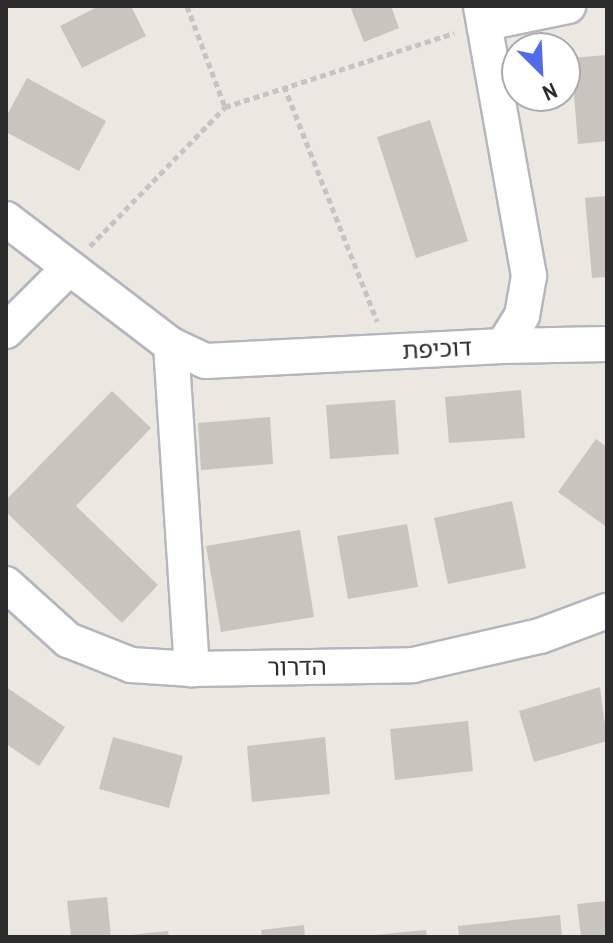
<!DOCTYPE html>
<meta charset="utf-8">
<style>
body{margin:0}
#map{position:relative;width:613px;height:943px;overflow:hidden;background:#ece7e0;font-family:"Archivo Narrow","Noto Sans Hebrew",sans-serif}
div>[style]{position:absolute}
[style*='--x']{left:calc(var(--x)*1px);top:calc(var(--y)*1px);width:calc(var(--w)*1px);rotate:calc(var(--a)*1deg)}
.building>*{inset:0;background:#c8c5be}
.path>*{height:5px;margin-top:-2.5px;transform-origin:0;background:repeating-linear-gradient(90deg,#c4c4c4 0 6px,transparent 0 10px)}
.roads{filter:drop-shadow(2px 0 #b4b6be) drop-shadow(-2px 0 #b4b6be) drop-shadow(0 2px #b4b6be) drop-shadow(0 -2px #b4b6be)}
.street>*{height:34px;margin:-17px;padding:0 17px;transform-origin:17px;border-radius:17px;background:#fff}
span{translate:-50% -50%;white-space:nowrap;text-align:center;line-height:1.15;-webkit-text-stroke:6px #fff;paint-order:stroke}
.street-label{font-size:24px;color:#2c2c2c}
.frame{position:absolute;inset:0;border:8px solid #2c2c2c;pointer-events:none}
.north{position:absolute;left:501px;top:32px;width:80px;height:80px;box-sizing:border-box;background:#fff;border:2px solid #ababab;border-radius:50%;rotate:156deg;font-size:22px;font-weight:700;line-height:32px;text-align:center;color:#2c2c2c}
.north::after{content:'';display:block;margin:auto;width:28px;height:36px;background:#516be9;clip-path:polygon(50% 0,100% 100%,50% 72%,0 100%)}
</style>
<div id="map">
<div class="building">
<i style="clip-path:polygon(99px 6px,131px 6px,146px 36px,82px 68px,60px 26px)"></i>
<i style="clip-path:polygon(350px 6px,391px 6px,399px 28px,364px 42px)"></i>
<i style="clip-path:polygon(607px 55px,607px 141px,578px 144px,571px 58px)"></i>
<i style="clip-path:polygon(27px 78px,106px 121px,79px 171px,6px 132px,6px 117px)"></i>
<i style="clip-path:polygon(430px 120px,468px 241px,416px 258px,377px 137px)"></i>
<i style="clip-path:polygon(607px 196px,607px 277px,592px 278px,585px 198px)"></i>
<i style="clip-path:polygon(521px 390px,525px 438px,449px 443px,445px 397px)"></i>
<i style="clip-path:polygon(112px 391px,151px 428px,76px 506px,158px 585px,122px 623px,6px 512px,6px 500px)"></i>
<i style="clip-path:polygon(395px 400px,399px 454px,330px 459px,326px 405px)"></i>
<i style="clip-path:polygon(270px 417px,273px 464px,201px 470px,198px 423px)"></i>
<i style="clip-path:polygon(596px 439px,607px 447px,605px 526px,558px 492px)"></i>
<i style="clip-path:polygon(512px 501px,526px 568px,448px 584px,434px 518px)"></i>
<i style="clip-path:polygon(407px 524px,418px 587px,348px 599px,337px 536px)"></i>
<i style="clip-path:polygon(300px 530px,314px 617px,221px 632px,206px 546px)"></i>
<i style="clip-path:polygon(6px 687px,65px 727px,39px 766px,6px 744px)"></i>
<i style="clip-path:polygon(600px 687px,607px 741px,534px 762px,519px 711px)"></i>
<i style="clip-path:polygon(468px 721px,473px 771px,395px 780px,390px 729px)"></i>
<i style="clip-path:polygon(113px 737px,183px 756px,169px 808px,99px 789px)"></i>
<i style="clip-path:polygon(325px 737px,330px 794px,252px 802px,247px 746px)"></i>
<i style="clip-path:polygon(107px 897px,111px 937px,71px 937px,67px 901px)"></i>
<i style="clip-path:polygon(607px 901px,607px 937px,581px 937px,577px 904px)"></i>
<i style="clip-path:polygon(560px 915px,562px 937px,459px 937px,458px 926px)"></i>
<i style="clip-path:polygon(304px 925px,305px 937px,262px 937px,261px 930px)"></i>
<i style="clip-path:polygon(426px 930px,427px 937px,375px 937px,374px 935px)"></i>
<i style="clip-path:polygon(168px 931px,169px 937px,129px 937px,129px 935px)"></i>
</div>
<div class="path">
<i style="--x:187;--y:6;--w:108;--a:69.4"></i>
<i style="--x:284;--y:86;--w:253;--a:68.4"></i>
<i style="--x:90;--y:246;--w:194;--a:-45.8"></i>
<i style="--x:225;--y:107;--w:241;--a:-17.9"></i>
</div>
<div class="roads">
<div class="street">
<i style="--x:486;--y:23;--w:84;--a:-11.7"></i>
<i style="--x:6;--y:219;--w:208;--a:37.4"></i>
<i style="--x:171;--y:345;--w:38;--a:25"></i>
<i style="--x:206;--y:361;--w:297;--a:-2.9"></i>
<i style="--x:503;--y:346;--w:36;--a:-58"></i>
<i style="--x:522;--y:316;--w:41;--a:-80.1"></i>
<i style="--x:529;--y:276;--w:274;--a:-100.1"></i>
<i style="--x:6;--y:331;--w:86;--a:-45"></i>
<i style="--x:171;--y:345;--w:325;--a:86.3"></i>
<i style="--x:503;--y:346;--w:104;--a:-1.1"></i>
<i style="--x:6;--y:584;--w:84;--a:42.1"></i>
<i style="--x:68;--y:640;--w:68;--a:21.6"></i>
<i style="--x:131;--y:665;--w:61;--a:3.8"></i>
<i style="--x:192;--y:669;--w:221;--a:-1"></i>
<i style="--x:413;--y:665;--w:130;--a:-12.9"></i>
<i style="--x:540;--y:636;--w:72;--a:-20.5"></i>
</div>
</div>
<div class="street-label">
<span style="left:437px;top:349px;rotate:-3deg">דוכיפת</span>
<span style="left:297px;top:667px;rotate:-1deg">הדרור</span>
</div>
<div class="frame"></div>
<div class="north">N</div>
</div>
